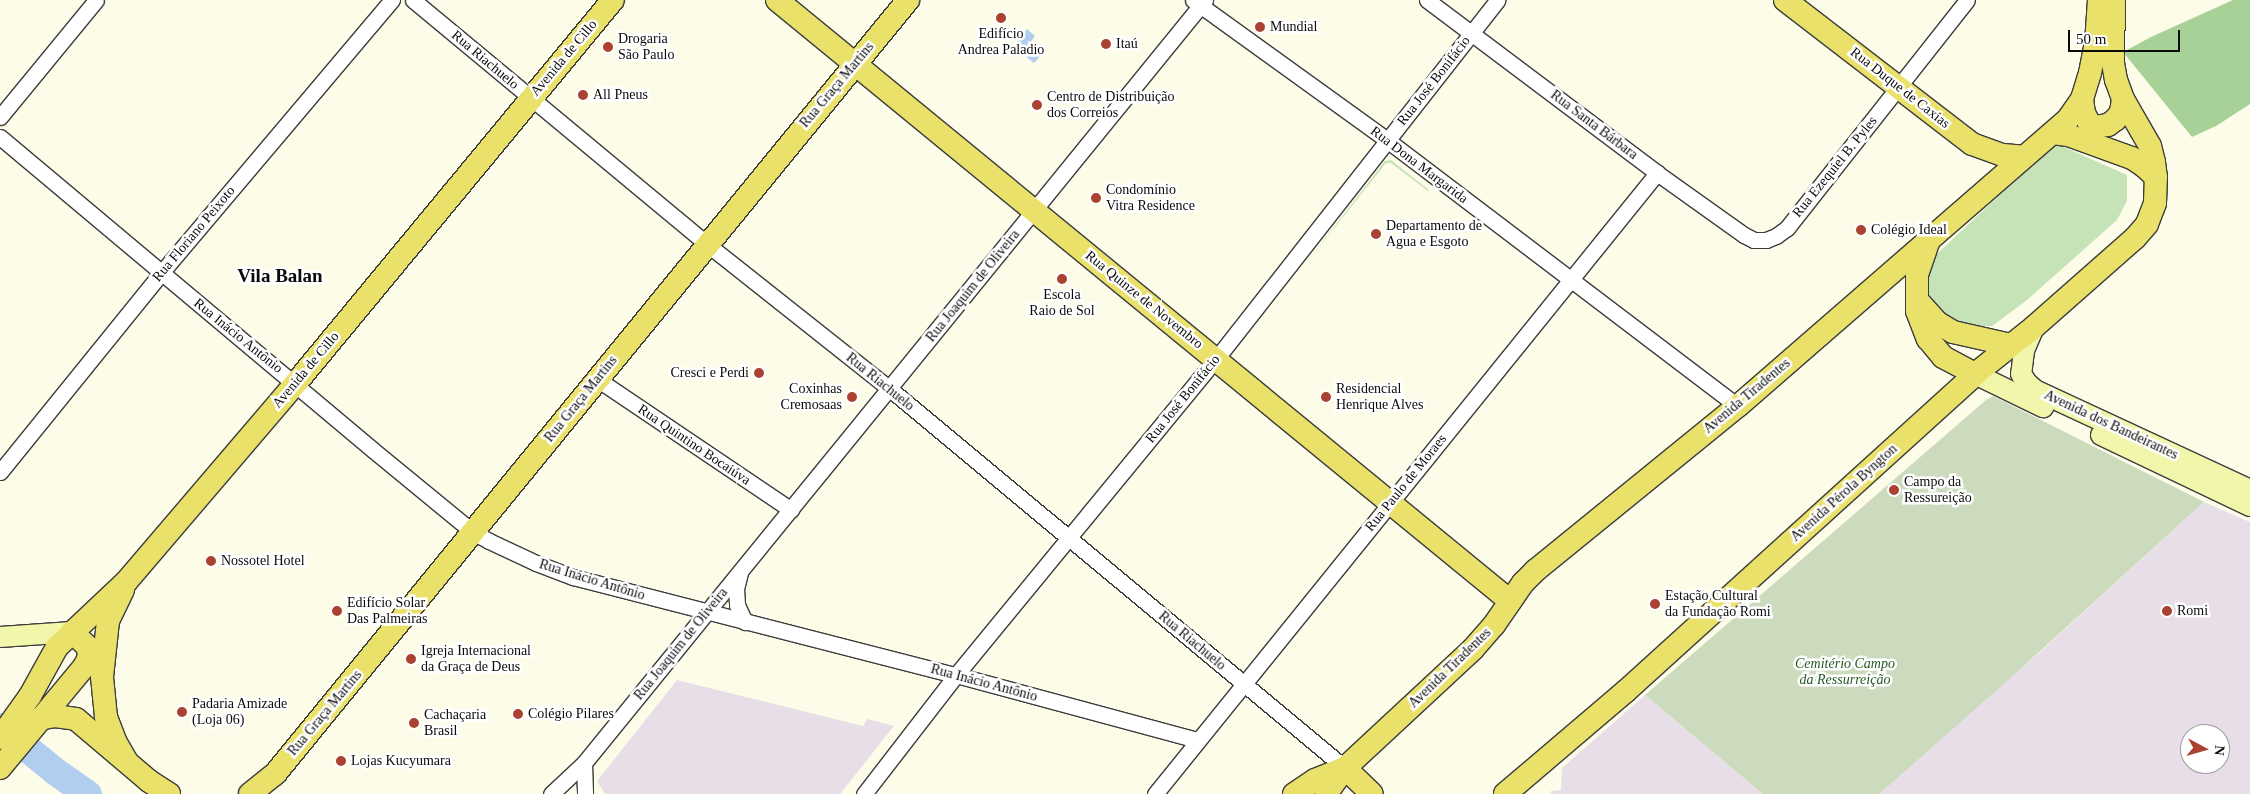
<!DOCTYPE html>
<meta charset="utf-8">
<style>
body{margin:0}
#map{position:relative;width:2250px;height:794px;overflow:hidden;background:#fdfce8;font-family:Georgia,serif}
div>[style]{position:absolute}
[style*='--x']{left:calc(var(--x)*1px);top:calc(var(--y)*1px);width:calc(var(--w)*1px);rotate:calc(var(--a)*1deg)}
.industrial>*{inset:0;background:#e8dee7}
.green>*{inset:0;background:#c6e3b7}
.forest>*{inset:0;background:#a8d198}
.cemetery>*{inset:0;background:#ccdbbd}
.water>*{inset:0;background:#b2ceef}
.river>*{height:28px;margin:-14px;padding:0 14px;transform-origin:14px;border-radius:14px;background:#b2ceef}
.roads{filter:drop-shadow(1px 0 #3d3d3d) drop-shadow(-1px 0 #3d3d3d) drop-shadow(0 1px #3d3d3d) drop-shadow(0 -1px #3d3d3d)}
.minor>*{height:15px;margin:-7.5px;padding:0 7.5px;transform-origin:7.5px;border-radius:7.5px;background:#fff}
.secondary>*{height:20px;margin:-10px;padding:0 10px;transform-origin:10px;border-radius:10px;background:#f1f6aa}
.primary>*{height:22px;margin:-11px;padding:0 11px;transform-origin:11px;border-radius:11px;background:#eae16b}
.dots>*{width:14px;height:14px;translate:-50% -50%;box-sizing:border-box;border:2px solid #fff;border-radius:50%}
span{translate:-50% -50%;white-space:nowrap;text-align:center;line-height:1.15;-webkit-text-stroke:5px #fff;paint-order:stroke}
.poi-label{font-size:14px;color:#0a0a0a}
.left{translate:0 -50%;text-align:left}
.right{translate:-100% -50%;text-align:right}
.street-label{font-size:14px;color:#0a0a0a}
.park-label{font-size:14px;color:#245922;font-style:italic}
.district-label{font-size:19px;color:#0a0a0a;font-weight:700}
.north{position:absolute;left:2180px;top:724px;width:50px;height:50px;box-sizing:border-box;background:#fff;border:1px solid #9d9d9d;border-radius:50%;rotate:96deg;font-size:14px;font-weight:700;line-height:20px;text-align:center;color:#0a0a0a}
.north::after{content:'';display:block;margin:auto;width:18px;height:22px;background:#aa4131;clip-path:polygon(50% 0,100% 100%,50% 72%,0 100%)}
.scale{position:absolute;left:2068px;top:30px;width:112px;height:22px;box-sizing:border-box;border:2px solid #0a0a0a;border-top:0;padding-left:6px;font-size:15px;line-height:18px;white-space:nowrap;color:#0a0a0a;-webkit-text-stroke:4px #fff;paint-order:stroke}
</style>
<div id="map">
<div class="industrial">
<i style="clip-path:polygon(evenodd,2204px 502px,2250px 522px,2250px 794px,1877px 794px,2039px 653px,2204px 502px,2190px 734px,2220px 734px,2220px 764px,2190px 764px,2190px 734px)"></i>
<i style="clip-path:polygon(677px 680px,863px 726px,867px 719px,894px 726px,840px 794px,605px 794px,597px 781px)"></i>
<i style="clip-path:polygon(1645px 695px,1763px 794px,1551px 794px,1551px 791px,1561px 790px,1562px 768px)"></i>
</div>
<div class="green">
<i style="clip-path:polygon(2055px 143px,2127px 175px,2127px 201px,2117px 220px,2027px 300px,1992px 326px,1965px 326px,1938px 315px,1925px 289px,1923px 267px)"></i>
<i style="clip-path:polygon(1391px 160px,1429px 190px,1428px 191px,1391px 163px,1386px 163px,1308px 261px,1385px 161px)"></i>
</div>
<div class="forest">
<i style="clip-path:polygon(2233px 0,2250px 0,2250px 104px,2216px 126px,2192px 137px,2123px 52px,2151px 37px)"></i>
</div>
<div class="cemetery">
<i style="clip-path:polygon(1993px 396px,2204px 502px,2015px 674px,1879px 794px,1763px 794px,1645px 695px,1986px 400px)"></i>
</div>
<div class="water">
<i style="clip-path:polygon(1027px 29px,1035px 36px,1030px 43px,1043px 53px,1034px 63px,1013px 46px)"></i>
</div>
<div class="river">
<i style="--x:1;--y:727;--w:71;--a:39.3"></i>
<i style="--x:56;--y:772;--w:39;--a:35"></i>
</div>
<div class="roads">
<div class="minor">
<i style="--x:413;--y:0;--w:382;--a:39.7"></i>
<i style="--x:707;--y:244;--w:233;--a:38.4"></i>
<i style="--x:890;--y:389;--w:592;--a:39.79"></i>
<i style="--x:1193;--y:0;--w:239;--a:35.8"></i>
<i style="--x:1387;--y:140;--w:440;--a:37.2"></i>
<i style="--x:1427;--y:0;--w:288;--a:36.9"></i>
<i style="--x:1657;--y:173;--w:107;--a:35.5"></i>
<i style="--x:1744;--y:235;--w:11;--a:27"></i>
<i style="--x:1754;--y:240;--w:12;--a:0"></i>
<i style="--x:1766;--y:240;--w:11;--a:-22"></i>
<i style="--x:1776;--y:236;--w:14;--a:-36"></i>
<i style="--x:1787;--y:228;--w:290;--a:-51.7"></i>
<i style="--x:0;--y:117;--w:151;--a:-50.6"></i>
<i style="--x:0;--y:137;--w:487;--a:40"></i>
<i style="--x:373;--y:450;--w:131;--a:39.4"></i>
<i style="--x:474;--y:533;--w:17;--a:28"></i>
<i style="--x:489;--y:541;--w:52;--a:25.1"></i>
<i style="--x:536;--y:563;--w:40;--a:21"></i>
<i style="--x:573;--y:577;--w:395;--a:14.4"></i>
<i style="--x:956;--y:675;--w:250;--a:15.1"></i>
<i style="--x:597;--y:379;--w:234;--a:34"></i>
<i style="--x:0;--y:472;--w:256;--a:-51"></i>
<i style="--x:161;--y:273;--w:358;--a:-49.8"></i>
<i style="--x:740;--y:573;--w:16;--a:104"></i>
<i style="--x:736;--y:589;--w:16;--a:86"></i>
<i style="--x:737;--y:605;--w:19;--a:65"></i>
<i style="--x:584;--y:763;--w:31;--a:88"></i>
<i style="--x:551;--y:794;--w:45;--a:-43.2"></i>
<i style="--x:584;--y:763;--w:984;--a:-50.86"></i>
<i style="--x:864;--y:794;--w:150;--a:-52.3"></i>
<i style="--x:956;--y:675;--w:409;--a:-50.6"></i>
<i style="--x:1216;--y:359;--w:456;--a:-51.9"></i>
<i style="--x:1155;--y:794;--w:799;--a:-51.05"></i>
</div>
<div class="secondary">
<i style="--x:2034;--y:327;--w:26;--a:113"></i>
<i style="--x:2024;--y:351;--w:23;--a:97"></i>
<i style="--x:2021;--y:374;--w:11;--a:56"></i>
<i style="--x:2027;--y:383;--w:11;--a:41"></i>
<i style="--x:2035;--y:390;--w:237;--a:24.9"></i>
<i style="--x:1975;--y:374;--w:76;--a:25.9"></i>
<i style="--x:2101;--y:435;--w:165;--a:25.5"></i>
<i style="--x:0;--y:637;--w:72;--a:-4"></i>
</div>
<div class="primary">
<i style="--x:777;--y:0;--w:948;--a:39.35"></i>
<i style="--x:1785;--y:0;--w:236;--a:37.6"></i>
<i style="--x:1972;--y:144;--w:33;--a:20"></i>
<i style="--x:2003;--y:155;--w:21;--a:5"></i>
<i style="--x:2082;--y:99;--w:14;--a:82"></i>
<i style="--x:2084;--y:113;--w:11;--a:63"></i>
<i style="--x:2089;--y:123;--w:7;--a:34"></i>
<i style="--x:2095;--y:127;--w:13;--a:-9"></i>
<i style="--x:2108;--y:125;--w:9;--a:-36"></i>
<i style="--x:2115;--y:120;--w:10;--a:-53"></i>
<i style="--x:2121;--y:112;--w:13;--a:-81"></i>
<i style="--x:2053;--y:133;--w:15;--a:8"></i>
<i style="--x:2068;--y:135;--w:68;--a:19.8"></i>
<i style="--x:2132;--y:158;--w:14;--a:34"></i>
<i style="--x:2144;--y:166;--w:16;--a:43"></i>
<i style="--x:1929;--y:240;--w:37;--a:109"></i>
<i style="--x:1917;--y:275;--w:36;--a:90"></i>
<i style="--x:1917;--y:311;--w:30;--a:69"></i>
<i style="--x:1928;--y:339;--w:23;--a:50"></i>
<i style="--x:1943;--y:357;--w:36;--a:28"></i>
<i style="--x:1918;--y:301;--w:30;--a:48"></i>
<i style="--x:1938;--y:323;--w:17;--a:31"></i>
<i style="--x:1953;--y:332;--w:58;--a:12.8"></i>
<i style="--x:123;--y:590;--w:34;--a:116"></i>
<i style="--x:108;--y:621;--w:56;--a:96.1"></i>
<i style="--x:102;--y:677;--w:40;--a:84.3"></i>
<i style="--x:106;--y:717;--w:26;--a:69"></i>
<i style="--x:115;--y:741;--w:24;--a:60"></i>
<i style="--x:39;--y:719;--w:16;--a:-11"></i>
<i style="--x:55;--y:716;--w:21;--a:8"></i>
<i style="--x:76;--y:719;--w:96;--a:40.3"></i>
<i style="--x:149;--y:781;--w:24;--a:33"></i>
<i style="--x:0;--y:738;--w:52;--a:-54.5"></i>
<i style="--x:30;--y:696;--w:56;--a:-61.1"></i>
<i style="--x:57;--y:647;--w:95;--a:-43.3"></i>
<i style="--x:126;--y:582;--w:262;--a:-49.5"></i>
<i style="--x:296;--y:383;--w:497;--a:-50.4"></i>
<i style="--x:0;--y:768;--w:131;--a:-50.3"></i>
<i style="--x:84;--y:667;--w:11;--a:-63"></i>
<i style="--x:89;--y:657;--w:10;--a:-96"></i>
<i style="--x:88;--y:647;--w:22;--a:-137"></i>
<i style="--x:1345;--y:768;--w:37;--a:44"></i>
<i style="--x:250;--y:794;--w:32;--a:-39"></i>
<i style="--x:275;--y:774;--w:1000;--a:-50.72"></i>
<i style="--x:1294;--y:794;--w:25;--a:-34"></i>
<i style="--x:1315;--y:780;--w:31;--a:-22"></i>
<i style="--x:1326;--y:794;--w:32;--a:-54"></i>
<i style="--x:1345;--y:768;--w:175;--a:-42.9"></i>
<i style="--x:1473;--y:649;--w:32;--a:-49"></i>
<i style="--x:1494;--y:625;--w:51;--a:-55.4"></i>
<i style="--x:1523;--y:583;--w:18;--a:-45"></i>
<i style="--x:1536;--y:570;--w:260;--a:-39.1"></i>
<i style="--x:1738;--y:406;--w:437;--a:-41"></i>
<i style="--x:2068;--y:119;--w:24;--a:-55"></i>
<i style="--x:2082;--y:99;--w:27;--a:-73"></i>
<i style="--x:2090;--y:73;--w:31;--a:-79"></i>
<i style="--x:2096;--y:43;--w:43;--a:-86"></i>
<i style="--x:1505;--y:794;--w:159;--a:-40.4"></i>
<i style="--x:1626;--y:691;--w:471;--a:-42.2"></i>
<i style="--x:1975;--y:374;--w:75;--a:-38.5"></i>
<i style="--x:2034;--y:327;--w:135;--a:-41.4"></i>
<i style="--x:2135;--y:238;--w:18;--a:-49"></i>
<i style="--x:2147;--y:224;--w:22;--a:-69"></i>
<i style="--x:2155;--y:203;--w:26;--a:-88"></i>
<i style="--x:2156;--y:177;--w:15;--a:-98"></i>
<i style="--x:2154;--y:162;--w:16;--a:-104"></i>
<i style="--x:2150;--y:146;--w:54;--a:-119.9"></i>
<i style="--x:2123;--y:99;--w:20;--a:-110"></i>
<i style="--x:2116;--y:80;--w:17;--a:-100"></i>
<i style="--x:2113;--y:63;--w:63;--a:-89.1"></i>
</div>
</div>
<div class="dots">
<i style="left:1001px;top:18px;background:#aa4131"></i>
<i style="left:1260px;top:27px;background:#aa4131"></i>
<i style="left:1106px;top:44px;background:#aa4131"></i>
<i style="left:608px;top:47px;background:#aa4131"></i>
<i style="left:583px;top:95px;background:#aa4131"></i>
<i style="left:1037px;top:105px;background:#aa4131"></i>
<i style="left:1096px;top:198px;background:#aa4131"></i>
<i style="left:1861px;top:230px;background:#aa4131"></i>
<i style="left:1376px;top:234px;background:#aa4131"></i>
<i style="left:1062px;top:279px;background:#aa4131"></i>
<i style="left:759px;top:373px;background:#aa4131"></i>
<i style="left:852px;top:397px;background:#aa4131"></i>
<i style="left:1326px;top:397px;background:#aa4131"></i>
<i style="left:1894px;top:490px;background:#aa4131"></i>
<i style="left:211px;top:561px;background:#aa4131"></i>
<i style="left:1655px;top:604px;background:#aa4131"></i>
<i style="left:337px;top:611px;background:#aa4131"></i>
<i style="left:2167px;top:611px;background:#aa4131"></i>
<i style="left:411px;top:659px;background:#aa4131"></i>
<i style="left:182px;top:712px;background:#aa4131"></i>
<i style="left:518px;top:714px;background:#aa4131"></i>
<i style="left:414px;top:723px;background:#aa4131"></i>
<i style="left:341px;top:761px;background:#aa4131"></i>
</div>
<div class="poi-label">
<span class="left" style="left:1270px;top:27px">Mundial</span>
<span style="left:1001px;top:42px">Edifício<br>Andrea Paladio</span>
<span class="left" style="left:618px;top:47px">Drogaria<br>São Paulo</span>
<span class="left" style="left:1116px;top:44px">Itaú</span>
<span class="left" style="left:593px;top:95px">All Pneus</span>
<span class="left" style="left:1047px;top:105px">Centro de Distribuição<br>dos Correios</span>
<span class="left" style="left:1106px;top:198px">Condomínio<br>Vitra Residence</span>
<span class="left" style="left:1386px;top:234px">Departamento de<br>Agua e Esgoto</span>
<span class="left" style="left:1871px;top:230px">Colégio Ideal</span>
<span style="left:1062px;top:303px">Escola<br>Raio de Sol</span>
<span class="right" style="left:749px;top:373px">Cresci e Perdi</span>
<span class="right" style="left:842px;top:397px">Coxinhas<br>Cremosaas</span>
<span class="left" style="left:1336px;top:397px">Residencial<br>Henrique Alves</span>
<span class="left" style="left:1904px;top:490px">Campo da<br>Ressureição</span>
<span class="left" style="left:221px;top:561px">Nossotel Hotel</span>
<span class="left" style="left:1665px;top:604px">Estação Cultural<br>da Fundação Romi</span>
<span class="left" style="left:347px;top:611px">Edifício Solar<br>Das Palmeiras</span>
<span class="left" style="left:2177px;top:611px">Romi</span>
<span class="left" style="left:421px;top:659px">Igreja Internacional<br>da Graça de Deus</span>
<span class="left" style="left:192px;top:712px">Padaria Amizade<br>(Loja 06)</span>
<span class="left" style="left:528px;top:714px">Colégio Pilares</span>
<span class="left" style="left:424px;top:723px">Cachaçaria<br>Brasil</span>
<span class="left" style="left:351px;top:761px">Lojas Kucyumara</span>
</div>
<div class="street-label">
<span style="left:564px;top:58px;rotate:-50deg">Avenida de Cillo</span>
<span style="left:485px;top:60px;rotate:40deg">Rua Riachuelo</span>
<span style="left:1434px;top:81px;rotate:-52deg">Rua José Bonifácio</span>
<span style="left:837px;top:85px;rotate:-50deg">Rua Graça Martins</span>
<span style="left:1900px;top:88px;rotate:38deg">Rua Duque de Caxias</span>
<span style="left:1594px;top:125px;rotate:37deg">Rua Santa Bárbara</span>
<span style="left:1419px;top:165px;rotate:37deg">Rua Dona Margarida</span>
<span style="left:1835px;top:167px;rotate:-51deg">Rua Ezequiel B. Pyles</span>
<span style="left:194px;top:234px;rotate:-50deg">Rua Floriano Peixoto</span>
<span style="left:973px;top:286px;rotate:-51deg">Rua Joaquim de Oliveira</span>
<span style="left:1144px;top:300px;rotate:39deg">Rua Quinze de Novembro</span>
<span style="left:238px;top:336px;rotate:39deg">Rua Inácio Antônio</span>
<span style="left:306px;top:370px;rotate:-50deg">Avenida de Cillo</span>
<span style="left:880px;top:382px;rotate:39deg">Rua Riachuelo</span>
<span style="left:1747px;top:396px;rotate:-40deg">Avenida Tiradentes</span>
<span style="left:581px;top:399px;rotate:-51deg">Rua Graça Martins</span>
<span style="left:1183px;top:399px;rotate:-51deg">Rua José Bonifácio</span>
<span style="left:2111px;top:425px;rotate:25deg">Avenida dos Bandeirantes</span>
<span style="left:694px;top:445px;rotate:34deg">Rua Quintino Bocaiúva</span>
<span style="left:1406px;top:483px;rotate:-51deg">Rua Paulo de Moraes</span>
<span style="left:1844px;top:493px;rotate:-42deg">Avenida Pérola Byngton</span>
<span style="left:592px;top:580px;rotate:17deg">Rua Inácio Antônio</span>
<span style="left:1192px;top:641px;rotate:40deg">Rua Riachuelo</span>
<span style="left:681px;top:644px;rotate:-51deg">Rua Joaquim de Oliveira</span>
<span style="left:1450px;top:668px;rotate:-44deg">Avenida Tiradentes</span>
<span style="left:984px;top:683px;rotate:15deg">Rua Inácio Antônio</span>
<span style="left:325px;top:713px;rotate:-50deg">Rua Graça Martins</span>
</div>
<div class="park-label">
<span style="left:1845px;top:672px">Cemitério Campo<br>da Ressurreição</span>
</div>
<div class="district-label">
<span style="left:280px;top:276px">Vila Balan</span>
</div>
<div class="north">N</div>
<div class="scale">50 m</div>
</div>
